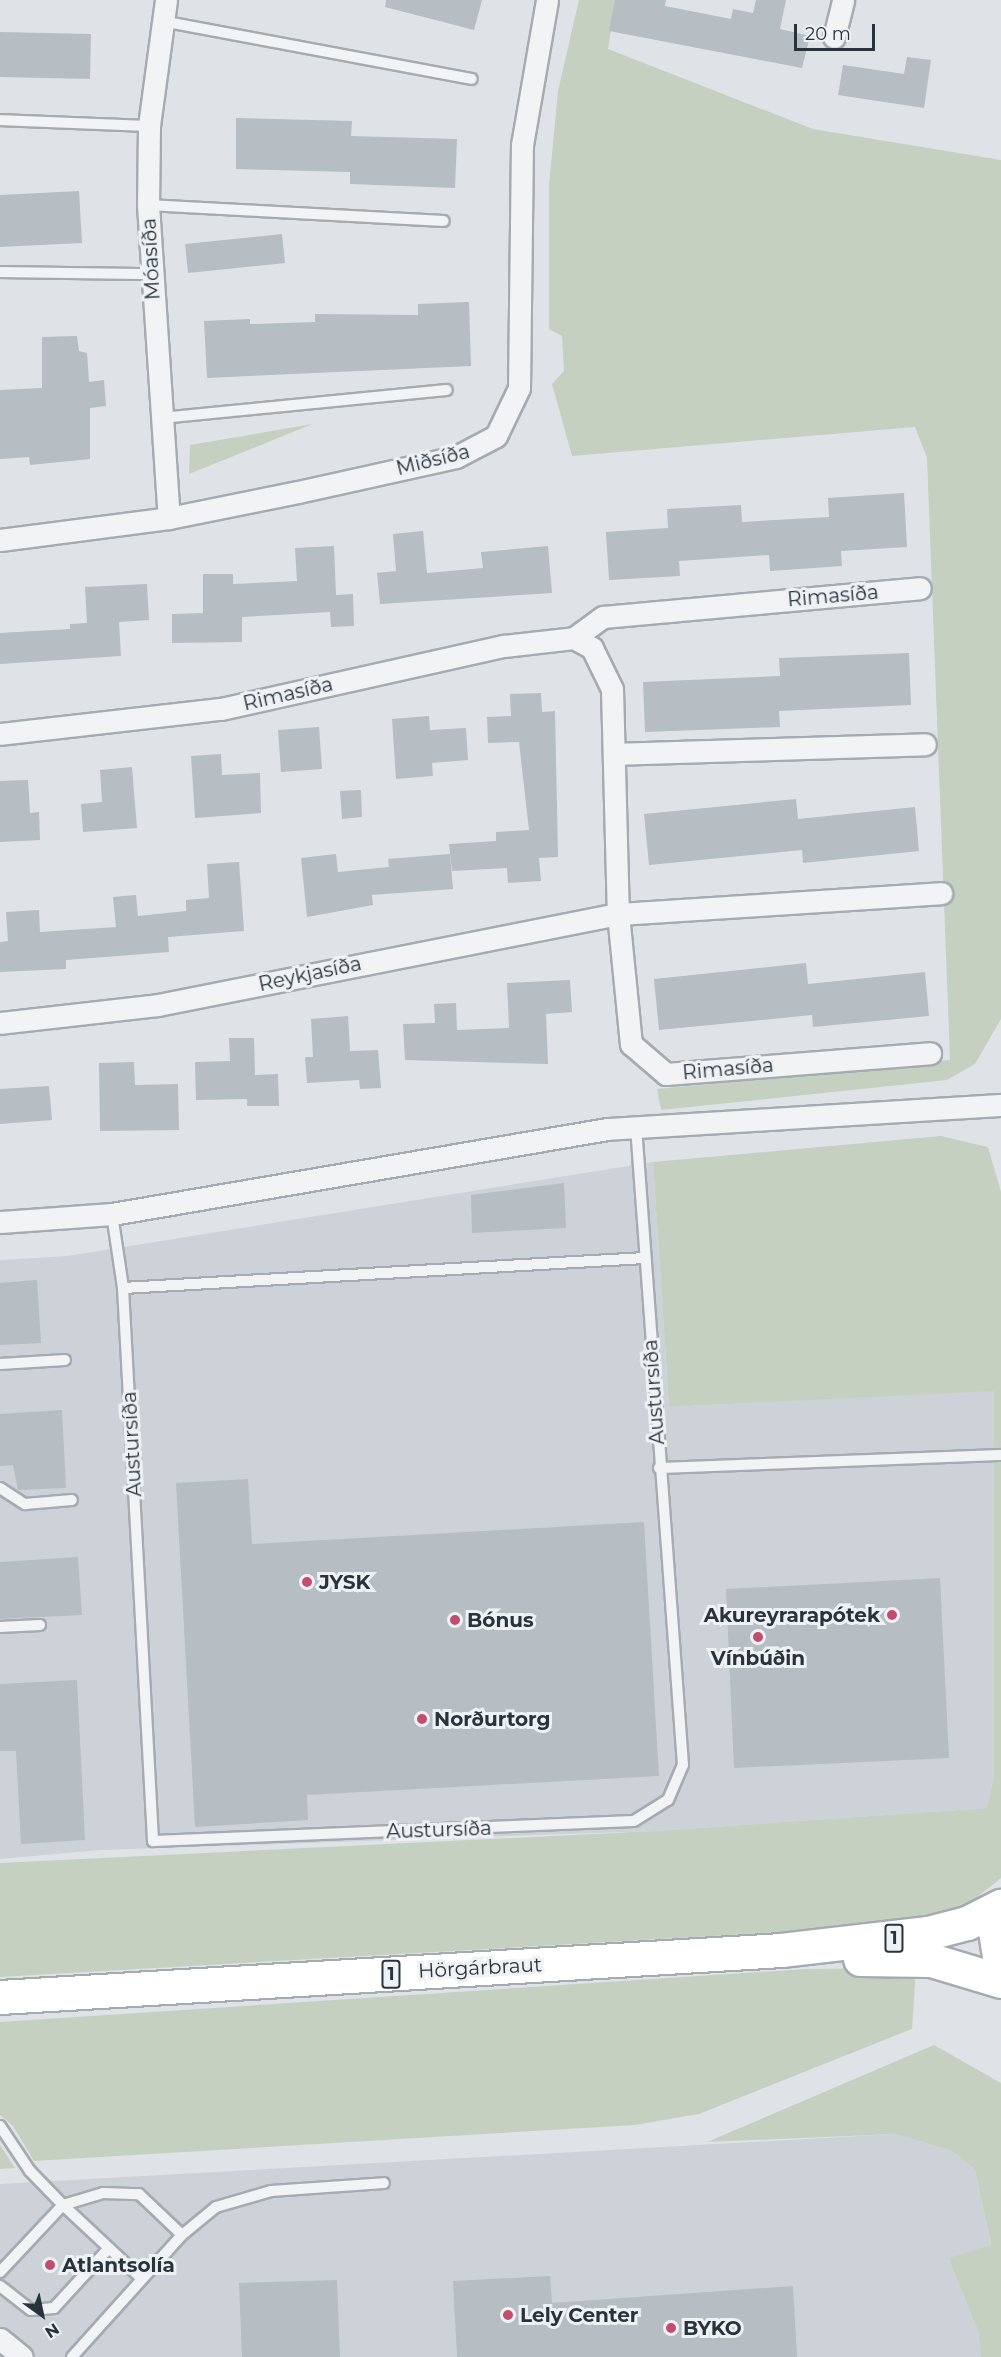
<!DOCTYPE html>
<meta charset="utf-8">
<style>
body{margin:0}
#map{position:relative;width:1001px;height:2357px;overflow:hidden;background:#dfe3e7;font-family:Montserrat,sans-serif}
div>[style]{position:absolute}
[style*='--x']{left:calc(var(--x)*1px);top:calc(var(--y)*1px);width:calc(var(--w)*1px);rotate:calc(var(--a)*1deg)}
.built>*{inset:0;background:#cdd2d8}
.green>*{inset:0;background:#c6d0c1}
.building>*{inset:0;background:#b6bdc3}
.roads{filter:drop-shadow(2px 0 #a5abb0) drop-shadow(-2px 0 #a5abb0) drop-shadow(0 2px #a5abb0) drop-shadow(0 -2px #a5abb0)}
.service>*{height:10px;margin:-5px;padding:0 5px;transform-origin:5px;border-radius:5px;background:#f1f3f5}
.minor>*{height:21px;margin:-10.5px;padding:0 10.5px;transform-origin:10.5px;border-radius:10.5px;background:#f1f3f5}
.trunk>*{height:33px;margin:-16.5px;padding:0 16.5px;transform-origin:16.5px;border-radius:16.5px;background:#fff}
.dots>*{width:16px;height:16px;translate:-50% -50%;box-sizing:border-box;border:3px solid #eef2f5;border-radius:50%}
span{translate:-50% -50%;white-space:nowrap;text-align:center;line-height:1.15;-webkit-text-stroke:6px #eef2f5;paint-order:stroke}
.shield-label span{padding:2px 4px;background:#eef2f5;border:2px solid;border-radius:4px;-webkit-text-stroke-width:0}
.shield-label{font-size:18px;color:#29333c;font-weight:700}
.street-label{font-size:20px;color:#29333c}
.poi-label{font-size:20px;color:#29333c;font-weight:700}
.left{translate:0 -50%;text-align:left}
.right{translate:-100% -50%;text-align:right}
.north{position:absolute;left:12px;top:2285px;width:60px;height:60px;-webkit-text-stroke:4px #eef2f5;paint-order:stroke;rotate:147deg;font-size:16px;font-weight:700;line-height:24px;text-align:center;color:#29333c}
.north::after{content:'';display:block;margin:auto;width:21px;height:27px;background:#29333c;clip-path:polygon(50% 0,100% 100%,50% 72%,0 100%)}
.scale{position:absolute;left:794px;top:24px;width:81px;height:27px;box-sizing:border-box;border:3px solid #29333c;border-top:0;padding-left:8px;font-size:18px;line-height:21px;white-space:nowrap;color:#29333c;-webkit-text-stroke:4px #eef2f5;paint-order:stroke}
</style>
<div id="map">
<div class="built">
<i style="clip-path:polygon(653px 1162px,669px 1407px,994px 1390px,994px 1776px,987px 1808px,654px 1831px,100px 1850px,0 1859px,0 1260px,68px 1256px)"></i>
<i style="clip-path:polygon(896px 2134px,952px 2151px,975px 2170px,991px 2246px,948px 2258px,978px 2331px,981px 2357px,0 2357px,0 2184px)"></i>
</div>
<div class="green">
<i style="clip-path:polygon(579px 0,616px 0,608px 49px,813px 129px,1001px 160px,1001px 1019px,975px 1064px,947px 1080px,661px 1110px,657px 1089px,950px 1060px,927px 458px,915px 427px,572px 456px,552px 384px,564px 371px,562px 336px,549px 329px,549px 185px,558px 91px)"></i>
<i style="clip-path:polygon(313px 424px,189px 474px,190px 445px)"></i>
<i style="clip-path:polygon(941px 1136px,988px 1147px,1001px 1192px,1001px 1878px,966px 1906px,903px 1925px,0 1977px,0 1863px,654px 1831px,987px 1808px,994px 1776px,994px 1391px,669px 1407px,653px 1162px)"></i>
<i style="clip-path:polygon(916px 1968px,912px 2029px,699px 2114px,635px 2125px,34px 2161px,13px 2126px,0 2115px,0 2022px,806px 1969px)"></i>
<i style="clip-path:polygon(934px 2045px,1001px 2083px,1001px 2357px,981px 2357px,978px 2331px,948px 2258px,991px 2245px,975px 2170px,952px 2151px,896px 2134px,707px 2142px)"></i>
<i style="clip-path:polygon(0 2145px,15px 2168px,0 2169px)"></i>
</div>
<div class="building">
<i style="clip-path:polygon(386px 0,482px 0,474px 30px,385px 7px)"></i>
<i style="clip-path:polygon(615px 0,666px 0,665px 6px,731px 19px,733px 9px,753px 13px,756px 0,786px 0,780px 29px,810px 36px,802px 68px,609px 31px)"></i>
<i style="clip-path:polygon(0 32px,91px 34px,90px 79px,0 77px)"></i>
<i style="clip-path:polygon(907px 57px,931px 60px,924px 108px,838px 95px,843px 65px,904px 74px)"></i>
<i style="clip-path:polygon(236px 118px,352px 121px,351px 136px,457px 139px,455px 188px,350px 184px,350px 172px,236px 169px)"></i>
<i style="clip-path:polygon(79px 191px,82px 243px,0 247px,0 195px)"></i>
<i style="clip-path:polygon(282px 234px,285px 263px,188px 273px,185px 244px)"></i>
<i style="clip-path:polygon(469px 302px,471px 366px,207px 378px,204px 321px,250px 319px,250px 324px,315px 322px,315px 314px,418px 315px,418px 304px)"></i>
<i style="clip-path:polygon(77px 336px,79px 351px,87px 353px,89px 382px,104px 380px,106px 406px,90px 408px,90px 459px,30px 465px,29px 457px,0 459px,0 390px,42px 388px,42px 337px)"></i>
<i style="clip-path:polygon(904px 493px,907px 547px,841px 551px,842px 566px,770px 571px,769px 555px,679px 561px,680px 576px,609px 580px,606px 532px,668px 528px,667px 509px,741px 505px,742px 522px,829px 517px,828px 498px)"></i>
<i style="clip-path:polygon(423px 531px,427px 573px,483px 568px,481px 552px,548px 546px,552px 593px,380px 604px,377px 573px,396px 571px,393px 534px)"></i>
<i style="clip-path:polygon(334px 546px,336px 595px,353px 594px,354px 626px,331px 627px,330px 612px,242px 617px,242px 642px,172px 643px,172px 614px,203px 613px,203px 574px,233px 574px,233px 584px,297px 581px,295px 548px)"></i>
<i style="clip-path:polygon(147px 584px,149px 620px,119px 622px,121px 656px,0 664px,0 633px,70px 629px,70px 624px,87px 623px,85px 587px)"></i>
<i style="clip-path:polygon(909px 653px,911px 705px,779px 711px,780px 727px,645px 732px,643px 682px,780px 676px,779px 658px)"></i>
<i style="clip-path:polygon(541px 693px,542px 712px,555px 711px,558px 857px,539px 858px,541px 881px,508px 883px,507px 868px,452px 871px,449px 844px,496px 841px,496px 832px,529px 830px,519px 742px,488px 743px,487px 717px,511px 716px,510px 694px)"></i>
<i style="clip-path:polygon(429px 716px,430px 730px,466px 728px,468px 760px,432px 763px,433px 776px,396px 779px,392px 719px)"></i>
<i style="clip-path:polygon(319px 727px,322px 769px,281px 772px,278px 730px)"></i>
<i style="clip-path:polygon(221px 754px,222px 775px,260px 773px,261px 813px,195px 818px,191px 756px)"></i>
<i style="clip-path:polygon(132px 767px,137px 828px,83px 832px,81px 804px,102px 802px,100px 770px)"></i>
<i style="clip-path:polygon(28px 780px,30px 813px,39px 812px,40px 840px,0 842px,0 781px)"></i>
<i style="clip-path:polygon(361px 790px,362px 817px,342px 819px,340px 791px)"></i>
<i style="clip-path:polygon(796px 799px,798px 819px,915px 807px,919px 851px,803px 863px,802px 850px,649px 865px,644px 814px)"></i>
<i style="clip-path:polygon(336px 854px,338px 872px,389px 867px,388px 859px,450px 854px,453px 889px,372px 895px,373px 905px,307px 917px,301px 858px)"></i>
<i style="clip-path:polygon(239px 862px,244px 931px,168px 937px,169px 952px,66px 960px,66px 969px,0 972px,0 942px,8px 941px,6px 912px,39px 910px,40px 932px,116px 927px,113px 897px,136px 895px,138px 916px,186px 911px,186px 900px,209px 898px,207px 864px)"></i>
<i style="clip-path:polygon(806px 963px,808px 984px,925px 972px,929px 1016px,813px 1027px,812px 1015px,659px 1030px,654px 979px)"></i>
<i style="clip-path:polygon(570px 980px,572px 1012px,546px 1014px,548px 1064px,405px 1060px,403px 1024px,435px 1023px,434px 1004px,456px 1003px,457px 1030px,509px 1028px,507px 983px)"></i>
<i style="clip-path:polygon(348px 1016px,350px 1051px,378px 1050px,381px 1088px,360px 1089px,359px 1080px,307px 1083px,305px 1057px,313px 1057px,311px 1019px)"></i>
<i style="clip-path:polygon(229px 1038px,254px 1038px,255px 1075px,278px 1074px,279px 1106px,247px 1106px,247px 1099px,196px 1100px,195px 1062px,230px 1061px)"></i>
<i style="clip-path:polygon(134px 1062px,135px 1085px,178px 1084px,179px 1130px,100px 1131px,99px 1063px)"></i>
<i style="clip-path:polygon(49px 1086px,52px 1120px,0 1124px,0 1089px)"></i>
<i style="clip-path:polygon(564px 1183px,566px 1228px,472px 1233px,471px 1195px)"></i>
<i style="clip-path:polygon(37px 1280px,41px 1343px,0 1345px,0 1283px)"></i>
<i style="clip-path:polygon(62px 1410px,66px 1488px,18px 1490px,13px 1465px,0 1466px,0 1414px)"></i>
<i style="clip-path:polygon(248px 1479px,252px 1544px,644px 1522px,659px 1776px,307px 1795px,308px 1820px,195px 1827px,176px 1483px)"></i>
<i style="clip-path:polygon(78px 1557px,82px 1615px,0 1619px,0 1562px)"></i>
<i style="clip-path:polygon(940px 1578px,949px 1758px,734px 1768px,726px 1589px)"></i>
<i style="clip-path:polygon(77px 1680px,85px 1840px,21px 1844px,16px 1751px,0 1751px,0 1684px)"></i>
<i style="clip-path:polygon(550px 2276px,552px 2303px,793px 2286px,797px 2357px,457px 2357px,453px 2281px)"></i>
<i style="clip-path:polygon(337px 2280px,340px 2357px,242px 2357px,239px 2283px)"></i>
</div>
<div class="roads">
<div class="service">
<i style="--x:162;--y:21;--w:315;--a:10.6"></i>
<i style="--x:0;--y:120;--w:149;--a:2.3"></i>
<i style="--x:148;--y:205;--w:296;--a:3.1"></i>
<i style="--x:0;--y:272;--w:152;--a:0.8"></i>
<i style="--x:161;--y:418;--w:287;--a:-5.6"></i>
<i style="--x:112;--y:1214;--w:75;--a:81.5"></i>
<i style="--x:123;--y:1288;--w:554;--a:86.89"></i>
<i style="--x:153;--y:1841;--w:481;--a:-2.4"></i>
<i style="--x:634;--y:1821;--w:40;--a:-32"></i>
<i style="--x:668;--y:1800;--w:38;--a:-67"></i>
<i style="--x:683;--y:1765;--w:641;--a:-94.21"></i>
<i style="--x:123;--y:1288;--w:523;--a:-3.29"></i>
<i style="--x:0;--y:1364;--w:65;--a:-3.5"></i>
<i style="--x:659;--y:1468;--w:342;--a:-2.2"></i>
<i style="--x:0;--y:1488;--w:30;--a:33"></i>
<i style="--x:25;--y:1504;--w:47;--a:-4.9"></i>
<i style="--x:0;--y:1627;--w:40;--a:-2.9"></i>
<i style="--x:0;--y:2126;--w:54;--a:56.3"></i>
<i style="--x:30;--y:2171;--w:47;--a:45.9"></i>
<i style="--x:63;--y:2205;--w:42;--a:-16.7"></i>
<i style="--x:103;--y:2193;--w:36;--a:2"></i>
<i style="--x:139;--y:2194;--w:59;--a:43.6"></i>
<i style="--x:0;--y:2272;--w:92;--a:-46.8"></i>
<i style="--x:63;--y:2205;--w:107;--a:43.1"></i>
<i style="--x:0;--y:2286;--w:39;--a:38"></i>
<i style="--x:31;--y:2310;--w:23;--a:-5"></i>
<i style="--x:54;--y:2308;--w:81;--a:-47.5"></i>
<i style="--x:72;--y:2357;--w:164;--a:-48"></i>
<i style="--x:182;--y:2235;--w:44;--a:-39.5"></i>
<i style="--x:216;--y:2207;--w:57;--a:-16.2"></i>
<i style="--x:271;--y:2191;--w:113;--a:-4"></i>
</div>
<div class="minor">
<i style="--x:166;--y:0;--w:127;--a:97.7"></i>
<i style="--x:149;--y:126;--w:79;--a:90.7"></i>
<i style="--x:148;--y:205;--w:314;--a:86.2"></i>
<i style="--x:834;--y:37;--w:38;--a:-76"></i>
<i style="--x:0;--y:540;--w:170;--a:-7.4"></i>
<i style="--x:169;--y:518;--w:132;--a:-11.4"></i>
<i style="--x:298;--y:492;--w:162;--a:-12.5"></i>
<i style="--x:456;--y:457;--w:45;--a:-27.7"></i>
<i style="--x:496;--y:436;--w:53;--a:-64.4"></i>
<i style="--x:519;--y:388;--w:243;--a:-89.3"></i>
<i style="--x:522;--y:145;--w:147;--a:-80.2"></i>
<i style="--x:574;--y:638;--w:36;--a:-36"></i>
<i style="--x:603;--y:617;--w:318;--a:-5.2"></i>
<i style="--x:0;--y:734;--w:222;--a:-6.5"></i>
<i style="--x:221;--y:709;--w:290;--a:-12.6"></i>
<i style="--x:504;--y:646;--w:70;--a:-6.5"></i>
<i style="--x:574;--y:638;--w:21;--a:29"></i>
<i style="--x:592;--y:648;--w:46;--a:64"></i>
<i style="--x:612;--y:689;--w:225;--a:88.5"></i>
<i style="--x:618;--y:914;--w:131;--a:84.3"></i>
<i style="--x:631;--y:1044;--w:46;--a:40.6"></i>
<i style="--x:666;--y:1074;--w:265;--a:-4.5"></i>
<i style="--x:614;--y:754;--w:311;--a:-1.8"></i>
<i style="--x:0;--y:1023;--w:159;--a:-6.5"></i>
<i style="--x:158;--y:1005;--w:469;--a:-11.2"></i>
<i style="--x:618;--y:914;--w:324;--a:-3.7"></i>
<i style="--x:0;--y:1222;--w:112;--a:-4.1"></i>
<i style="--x:112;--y:1214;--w:502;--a:-9.74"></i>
<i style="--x:607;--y:1129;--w:395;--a:-3.5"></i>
<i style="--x:0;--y:2339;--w:28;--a:39"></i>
</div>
<div class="trunk">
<i style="--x:1001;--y:1910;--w:22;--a:106"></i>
<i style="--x:995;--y:1931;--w:37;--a:81"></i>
<i style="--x:860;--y:1959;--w:71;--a:0.8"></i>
<i style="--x:931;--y:1960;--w:73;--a:16.7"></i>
<i style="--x:0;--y:1997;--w:782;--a:-3.44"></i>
<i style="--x:781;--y:1950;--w:148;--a:-6.6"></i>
<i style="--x:928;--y:1933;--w:40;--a:-14.4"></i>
<i style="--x:967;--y:1923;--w:38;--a:-27"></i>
</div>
</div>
<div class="dots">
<i style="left:307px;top:1582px;background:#c24e6e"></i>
<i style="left:892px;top:1615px;background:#c24e6e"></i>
<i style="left:455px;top:1620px;background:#c24e6e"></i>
<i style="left:758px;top:1637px;background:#c24e6e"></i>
<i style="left:422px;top:1719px;background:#c24e6e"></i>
<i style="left:50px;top:2265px;background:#c24e6e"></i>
<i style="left:508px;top:2315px;background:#c24e6e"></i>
<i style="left:671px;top:2328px;background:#c24e6e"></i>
</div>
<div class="shield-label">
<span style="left:894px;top:1938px">1</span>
<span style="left:391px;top:1974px">1</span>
</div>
<div class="street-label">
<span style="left:151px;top:259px;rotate:-93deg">Móasíða</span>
<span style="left:433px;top:460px;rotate:-14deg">Miðsíða</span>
<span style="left:833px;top:596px;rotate:-5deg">Rimasíða</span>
<span style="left:288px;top:694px;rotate:-13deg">Rimasíða</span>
<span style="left:310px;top:974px;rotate:-12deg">Reykjasíða</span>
<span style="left:728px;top:1069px;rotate:-5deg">Rimasíða</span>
<span style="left:654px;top:1392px;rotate:-94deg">Austursíða</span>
<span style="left:132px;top:1444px;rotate:-93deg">Austursíða</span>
<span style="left:439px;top:1830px;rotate:-2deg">Austursíða</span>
<span style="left:480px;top:1968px;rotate:-3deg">Hörgárbraut</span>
</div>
<div class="poi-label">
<span class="left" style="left:319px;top:1582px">JYSK</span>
<span class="right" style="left:880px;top:1615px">Akureyrarapótek</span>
<span class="left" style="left:467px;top:1620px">Bónus</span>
<span style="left:758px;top:1658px">Vínbúðin</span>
<span class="left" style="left:434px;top:1719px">Norðurtorg</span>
<span class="left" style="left:62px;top:2265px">Atlantsolía</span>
<span class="left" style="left:520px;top:2315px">Lely Center</span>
<span class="left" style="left:683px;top:2328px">BYKO</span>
</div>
<div class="north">N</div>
<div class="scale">20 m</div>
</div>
